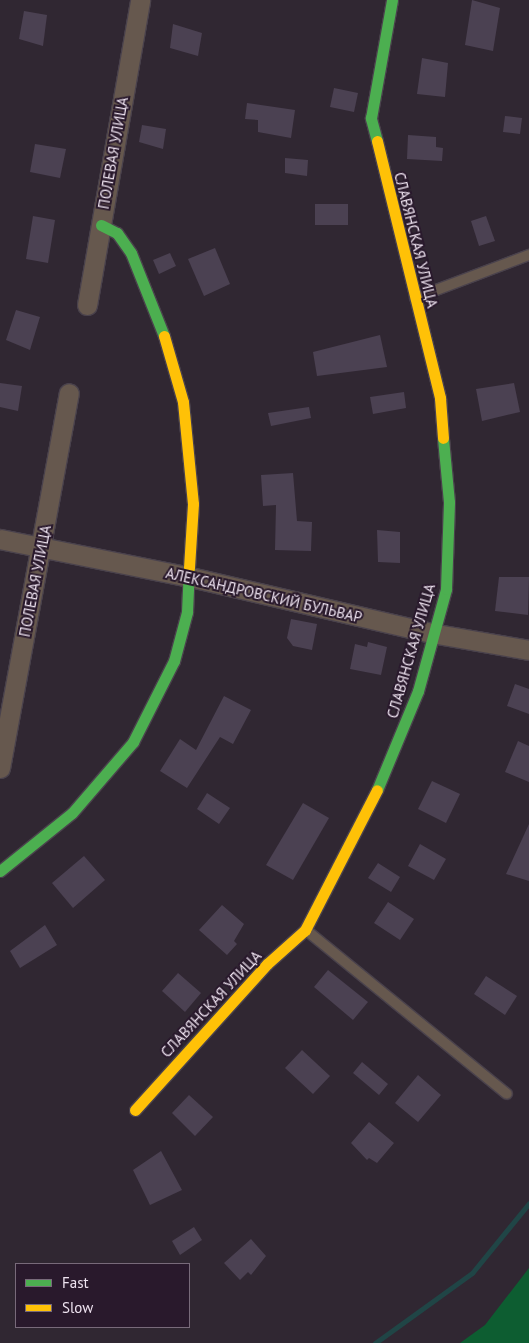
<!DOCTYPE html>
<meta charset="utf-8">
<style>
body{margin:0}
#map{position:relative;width:529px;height:1343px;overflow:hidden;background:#302732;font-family:"PT Sans",sans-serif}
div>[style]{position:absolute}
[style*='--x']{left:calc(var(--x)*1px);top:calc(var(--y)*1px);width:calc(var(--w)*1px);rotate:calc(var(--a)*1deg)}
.forest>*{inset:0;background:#0d5d31}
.stream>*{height:5px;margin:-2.5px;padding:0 2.5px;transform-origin:2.5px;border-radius:2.5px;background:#204546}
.building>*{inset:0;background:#4b4152}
.roads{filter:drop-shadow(1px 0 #4a424c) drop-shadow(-1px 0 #4a424c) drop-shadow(0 1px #4a424c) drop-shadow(0 -1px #4a424c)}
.lane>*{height:10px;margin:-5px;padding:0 5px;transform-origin:5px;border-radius:5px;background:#66584e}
.street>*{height:19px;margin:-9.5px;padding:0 9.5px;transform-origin:9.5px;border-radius:9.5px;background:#66584e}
.fast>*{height:11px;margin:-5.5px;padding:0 5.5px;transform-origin:5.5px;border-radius:5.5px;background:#4caf50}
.slow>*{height:11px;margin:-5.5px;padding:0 5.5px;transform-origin:5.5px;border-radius:5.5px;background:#ffc107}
span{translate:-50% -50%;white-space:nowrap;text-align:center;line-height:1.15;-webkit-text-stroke:4px #29192c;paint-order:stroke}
.street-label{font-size:15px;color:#eee3f0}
.legend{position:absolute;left:15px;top:1263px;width:175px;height:65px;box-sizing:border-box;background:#29192c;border:1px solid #786a7a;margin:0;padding:6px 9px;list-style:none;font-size:15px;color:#eee3f0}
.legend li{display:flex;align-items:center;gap:10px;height:25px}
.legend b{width:25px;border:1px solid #786a7a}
</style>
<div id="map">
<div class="forest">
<i style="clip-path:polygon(529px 1268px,529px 1343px,460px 1343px,485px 1325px)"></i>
</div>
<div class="stream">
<i style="--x:375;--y:1343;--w:120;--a:-35.8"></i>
<i style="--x:472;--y:1273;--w:90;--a:-50.8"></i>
</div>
<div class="building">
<i style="clip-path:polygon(472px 0,500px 8px,493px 51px,465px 45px)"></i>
<i style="clip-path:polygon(24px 11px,47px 15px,43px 46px,19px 39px)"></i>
<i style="clip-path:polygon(173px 24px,202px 33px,198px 56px,170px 48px)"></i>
<i style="clip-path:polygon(422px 58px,448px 63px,445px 97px,417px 94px)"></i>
<i style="clip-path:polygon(334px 88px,358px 93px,354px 112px,330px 107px)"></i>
<i style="clip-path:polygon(247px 103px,295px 110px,291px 138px,258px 132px,258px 120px,245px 119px)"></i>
<i style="clip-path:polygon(505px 116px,522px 118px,520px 134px,503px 132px)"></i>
<i style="clip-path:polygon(142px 125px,166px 129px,163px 149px,139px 142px)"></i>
<i style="clip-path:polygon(408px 135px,436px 137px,436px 147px,443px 148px,442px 161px,407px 159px)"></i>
<i style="clip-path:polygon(35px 144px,66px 149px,60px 178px,30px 172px)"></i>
<i style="clip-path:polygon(285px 158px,308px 160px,307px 176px,285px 173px)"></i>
<i style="clip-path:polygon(315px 204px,348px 204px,348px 225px,315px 225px)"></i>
<i style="clip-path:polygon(33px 216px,55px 220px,48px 263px,26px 259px)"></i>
<i style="clip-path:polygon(486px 216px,495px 241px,479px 246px,471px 221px)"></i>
<i style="clip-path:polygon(215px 248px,230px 284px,204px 296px,188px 259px)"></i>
<i style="clip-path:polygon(170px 253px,176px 266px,159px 274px,153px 260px)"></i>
<i style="clip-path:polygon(16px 310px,40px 317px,30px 350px,6px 340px)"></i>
<i style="clip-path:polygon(380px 335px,387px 367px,317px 376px,313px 352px)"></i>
<i style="clip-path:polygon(0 383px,22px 386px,18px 411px,0 407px)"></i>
<i style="clip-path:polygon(514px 383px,520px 412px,482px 421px,476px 389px)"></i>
<i style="clip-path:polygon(404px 392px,406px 408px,373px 414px,370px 397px)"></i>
<i style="clip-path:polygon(309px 407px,311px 418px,271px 426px,268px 413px)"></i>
<i style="clip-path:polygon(293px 473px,297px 521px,312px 522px,311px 551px,275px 550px,276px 505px,263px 506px,261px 475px)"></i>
<i style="clip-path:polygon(377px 530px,400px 532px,400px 563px,378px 562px)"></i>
<i style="clip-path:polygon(499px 577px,529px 577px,528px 615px,495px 611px)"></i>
<i style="clip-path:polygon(291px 619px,317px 624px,312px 650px,293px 646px,287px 638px)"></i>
<i style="clip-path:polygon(368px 642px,387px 647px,381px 675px,350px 669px,355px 644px,367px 647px)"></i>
<i style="clip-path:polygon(515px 684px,529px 689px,529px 714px,507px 706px)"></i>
<i style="clip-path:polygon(224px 696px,251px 710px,233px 744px,220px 737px,187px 788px,160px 771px,180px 739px,196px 750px)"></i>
<i style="clip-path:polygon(518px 741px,529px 746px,529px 782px,505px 772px)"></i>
<i style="clip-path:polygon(432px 781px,460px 794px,446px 823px,418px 809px)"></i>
<i style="clip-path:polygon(207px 793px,230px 808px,219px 824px,197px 809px)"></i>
<i style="clip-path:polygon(303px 803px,329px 818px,293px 880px,266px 865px)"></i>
<i style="clip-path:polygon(529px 824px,529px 881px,506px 874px)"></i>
<i style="clip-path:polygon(420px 844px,446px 859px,434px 880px,408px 866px)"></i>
<i style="clip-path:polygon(84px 856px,105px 880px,73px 908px,52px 883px)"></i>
<i style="clip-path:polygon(378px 863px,400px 877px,391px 892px,368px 878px)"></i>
<i style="clip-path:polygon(388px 902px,414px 919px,400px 940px,374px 923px)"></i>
<i style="clip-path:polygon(222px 905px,244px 924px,234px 941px,237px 944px,227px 955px,199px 930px)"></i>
<i style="clip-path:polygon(45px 925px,57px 945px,20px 968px,10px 951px)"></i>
<i style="clip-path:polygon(328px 970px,368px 1002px,353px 1020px,314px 987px)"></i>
<i style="clip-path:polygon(178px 973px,201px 993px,185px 1012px,162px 991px)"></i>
<i style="clip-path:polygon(486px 976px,517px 996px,505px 1015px,474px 994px)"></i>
<i style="clip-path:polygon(302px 1050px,330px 1076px,313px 1094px,285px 1068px)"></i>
<i style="clip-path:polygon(362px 1062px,388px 1084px,379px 1095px,353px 1073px)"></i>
<i style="clip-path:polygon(418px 1075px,441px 1095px,418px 1122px,395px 1103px)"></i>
<i style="clip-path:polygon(189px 1095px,213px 1117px,195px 1136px,172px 1113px)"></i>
<i style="clip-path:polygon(369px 1122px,394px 1143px,377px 1163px,369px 1158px,367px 1160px,351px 1143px)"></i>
<i style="clip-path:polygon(161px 1151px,182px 1190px,150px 1205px,133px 1170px)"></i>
<i style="clip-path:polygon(194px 1227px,202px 1240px,180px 1255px,172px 1241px)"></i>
<i style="clip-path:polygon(251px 1239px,266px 1256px,251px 1275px,248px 1272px,240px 1280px,224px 1263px)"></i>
</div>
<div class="roads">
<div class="lane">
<i style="--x:415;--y:298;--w:122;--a:-20.7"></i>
<i style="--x:306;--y:930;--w:259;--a:39.2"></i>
</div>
<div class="street">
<i style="--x:87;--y:305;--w:310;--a:-80.1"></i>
<i style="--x:0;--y:539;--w:190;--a:11.3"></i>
<i style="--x:186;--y:576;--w:252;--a:13.1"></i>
<i style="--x:431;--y:633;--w:99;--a:9.8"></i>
<i style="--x:0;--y:768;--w:381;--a:-79.6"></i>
</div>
<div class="fast">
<i style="--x:377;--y:141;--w:24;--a:-105"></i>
<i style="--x:371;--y:118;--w:120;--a:-79.9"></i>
<i style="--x:101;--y:225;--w:18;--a:27"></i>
<i style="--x:117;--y:233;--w:24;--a:55"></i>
<i style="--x:131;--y:253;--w:89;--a:68.3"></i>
<i style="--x:377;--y:790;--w:107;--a:-67.5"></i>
<i style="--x:418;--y:691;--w:106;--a:-74.6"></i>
<i style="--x:446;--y:589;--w:87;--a:-88"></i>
<i style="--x:449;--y:502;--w:64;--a:-95.4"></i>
<i style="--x:0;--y:871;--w:92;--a:-38.9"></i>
<i style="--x:72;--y:813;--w:94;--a:-49.3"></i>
<i style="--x:133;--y:742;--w:91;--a:-63.2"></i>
<i style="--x:174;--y:661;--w:51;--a:-75.1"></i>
<i style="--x:187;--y:612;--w:44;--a:-87.4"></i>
</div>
<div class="slow">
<i style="--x:377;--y:141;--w:265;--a:76.2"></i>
<i style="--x:440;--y:398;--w:40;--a:85.7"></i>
<i style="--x:164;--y:336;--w:69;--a:73.9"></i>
<i style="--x:183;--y:402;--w:102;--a:84.4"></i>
<i style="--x:193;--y:504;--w:64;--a:93.6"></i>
<i style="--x:135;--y:1110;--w:197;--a:-47.9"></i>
<i style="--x:267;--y:964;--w:51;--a:-41.8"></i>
<i style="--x:305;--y:930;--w:157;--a:-62.8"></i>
</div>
</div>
<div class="street-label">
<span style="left:113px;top:153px;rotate:-80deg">ПОЛЕВАЯ УЛИЦА</span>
<span style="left:416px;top:240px;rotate:76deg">СЛАВЯНСКАЯ УЛИЦА</span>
<span style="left:35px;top:581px;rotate:-79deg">ПОЛЕВАЯ УЛИЦА</span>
<span style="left:264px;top:595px;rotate:13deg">АЛЕКСАНДРОВСКИЙ БУЛЬВАР</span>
<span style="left:411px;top:651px;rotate:-74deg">СЛАВЯНСКАЯ УЛИЦА</span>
<span style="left:211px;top:1004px;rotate:-47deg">СЛАВЯНСКАЯ УЛИЦА</span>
</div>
<ul class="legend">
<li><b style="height:6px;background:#4caf50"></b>Fast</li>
<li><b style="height:6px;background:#ffc107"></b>Slow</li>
</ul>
</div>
